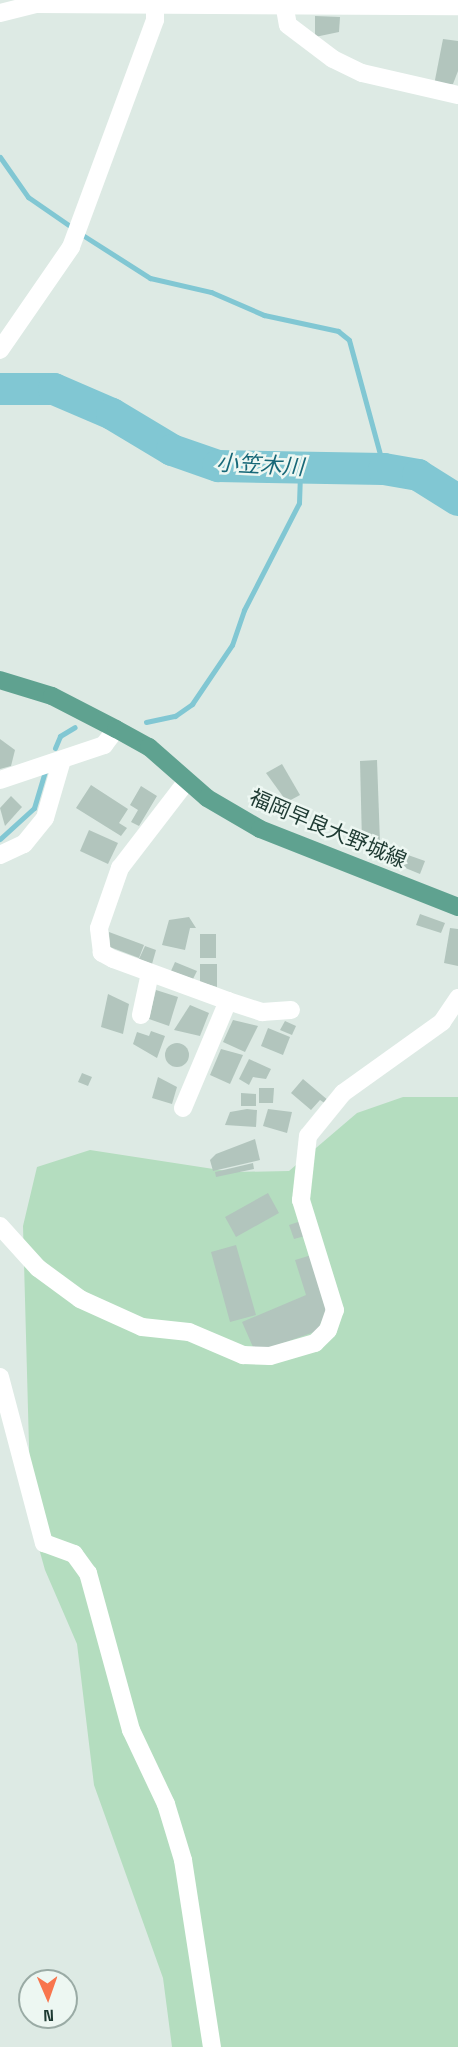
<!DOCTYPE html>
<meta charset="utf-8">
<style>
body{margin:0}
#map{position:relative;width:458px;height:2047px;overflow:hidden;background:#ddeae4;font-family:"Space Grotesk","Noto Sans JP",sans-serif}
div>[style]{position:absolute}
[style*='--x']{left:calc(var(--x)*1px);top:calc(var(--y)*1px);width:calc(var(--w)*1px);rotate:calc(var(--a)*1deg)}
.green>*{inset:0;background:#b4ddbf}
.stream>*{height:5px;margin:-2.5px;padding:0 2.5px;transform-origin:2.5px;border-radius:2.5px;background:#81c7d3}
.river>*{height:32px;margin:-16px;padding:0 16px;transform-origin:16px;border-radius:16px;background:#81c7d3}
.building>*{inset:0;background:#b2c5bd}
.round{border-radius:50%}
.street>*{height:18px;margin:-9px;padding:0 9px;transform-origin:9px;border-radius:9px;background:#fff}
.secondary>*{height:18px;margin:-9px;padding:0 9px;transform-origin:9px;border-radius:9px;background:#fff}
.primary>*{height:18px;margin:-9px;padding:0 9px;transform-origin:9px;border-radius:9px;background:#5fa290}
span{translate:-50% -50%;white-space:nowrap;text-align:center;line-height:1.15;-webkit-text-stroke:5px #edf7f2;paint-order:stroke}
.street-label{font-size:21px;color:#1e3a32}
.water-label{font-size:22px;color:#176878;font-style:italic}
.north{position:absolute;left:18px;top:1969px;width:60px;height:60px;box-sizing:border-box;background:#edf7f2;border:2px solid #9aaba5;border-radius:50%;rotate:178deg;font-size:16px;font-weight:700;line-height:24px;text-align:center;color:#1e3a32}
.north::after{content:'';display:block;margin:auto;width:21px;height:27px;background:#f8754d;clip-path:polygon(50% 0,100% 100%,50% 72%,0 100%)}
</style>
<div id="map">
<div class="green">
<i style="clip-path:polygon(403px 1097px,458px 1097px,458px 2047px,172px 2047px,163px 1978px,94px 1785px,77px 1644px,45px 1570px,31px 1520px,23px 1226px,37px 1167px,90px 1150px,233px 1172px,289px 1171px,357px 1113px)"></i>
</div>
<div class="stream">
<i style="--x:0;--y:157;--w:49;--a:55"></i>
<i style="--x:28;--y:197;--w:55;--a:34.6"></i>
<i style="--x:81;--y:234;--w:82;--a:32.5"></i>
<i style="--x:150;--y:278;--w:63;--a:12.9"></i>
<i style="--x:211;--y:292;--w:58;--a:23.5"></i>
<i style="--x:264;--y:315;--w:76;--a:12.2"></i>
<i style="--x:338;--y:331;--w:14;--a:39"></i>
<i style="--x:349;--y:340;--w:134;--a:74.8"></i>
<i style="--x:146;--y:722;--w:30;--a:-12"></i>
<i style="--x:175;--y:716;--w:21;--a:-35"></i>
<i style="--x:192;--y:704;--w:71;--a:-55.9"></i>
<i style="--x:232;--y:645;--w:37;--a:-71"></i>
<i style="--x:244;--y:610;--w:120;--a:-62.8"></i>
<i style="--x:299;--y:503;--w:35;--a:-88"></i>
<i style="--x:55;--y:748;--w:13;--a:-67"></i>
<i style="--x:60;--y:736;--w:17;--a:-31"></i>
<i style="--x:0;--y:839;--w:46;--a:-42.4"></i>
<i style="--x:34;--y:808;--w:42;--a:-73.3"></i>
</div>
<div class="river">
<i style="--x:0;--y:389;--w:54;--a:0"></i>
<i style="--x:54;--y:389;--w:63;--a:23.3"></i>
<i style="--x:112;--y:414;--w:70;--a:31"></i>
<i style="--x:172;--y:450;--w:49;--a:19.2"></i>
<i style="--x:218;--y:466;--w:166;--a:1"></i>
<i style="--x:384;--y:469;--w:35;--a:10"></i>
<i style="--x:418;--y:475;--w:47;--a:32"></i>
</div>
<div class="building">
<i style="clip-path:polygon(315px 16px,340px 17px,339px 32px,315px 37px)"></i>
<i style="clip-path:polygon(443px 39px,458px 41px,458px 71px,453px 84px,434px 85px)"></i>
<i style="clip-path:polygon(0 739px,15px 750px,11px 766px,0 769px)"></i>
<i style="clip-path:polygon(377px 760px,380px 842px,362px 842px,360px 761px)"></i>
<i style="clip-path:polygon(282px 764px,300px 795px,287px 802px,266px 773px)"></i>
<i style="clip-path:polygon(91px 785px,128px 809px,119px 823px,127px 828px,121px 836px,76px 808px)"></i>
<i style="clip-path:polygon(141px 786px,157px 796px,139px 826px,131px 822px,138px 810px,130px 805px)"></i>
<i style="clip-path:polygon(11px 796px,22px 807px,5px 826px,0 808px)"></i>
<i style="clip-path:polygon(89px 830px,118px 843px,108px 864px,80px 851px)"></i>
<i style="clip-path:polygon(384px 854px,404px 862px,402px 868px,382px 860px)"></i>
<i style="clip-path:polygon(408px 855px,425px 861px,420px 874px,403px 867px)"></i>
<i style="clip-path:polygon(420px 914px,445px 923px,441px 933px,416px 925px)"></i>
<i style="clip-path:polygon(189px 917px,196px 928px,190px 928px,185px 950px,162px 945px,169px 920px)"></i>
<i style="clip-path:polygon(450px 928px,458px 929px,458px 966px,444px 963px)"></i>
<i style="clip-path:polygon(109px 932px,144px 945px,139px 958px,110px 947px)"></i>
<i style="clip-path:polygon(200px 934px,216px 934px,216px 958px,200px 958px)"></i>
<i style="clip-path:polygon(145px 946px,156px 950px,152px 964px,139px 959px)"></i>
<i style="clip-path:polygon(175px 962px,197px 971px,193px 979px,171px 971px)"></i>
<i style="clip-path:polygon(200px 964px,217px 964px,217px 987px,200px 982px)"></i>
<i style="clip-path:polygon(156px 990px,178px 997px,169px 1026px,149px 1019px)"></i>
<i style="clip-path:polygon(108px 994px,129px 1004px,123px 1034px,101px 1027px)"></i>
<i style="clip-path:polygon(190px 1005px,209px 1013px,200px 1036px,174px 1030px)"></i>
<i style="clip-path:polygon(233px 1020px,258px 1026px,245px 1052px,223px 1042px)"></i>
<i style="clip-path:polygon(285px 1021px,296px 1026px,292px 1035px,280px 1030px)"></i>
<i style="clip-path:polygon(268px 1028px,290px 1037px,283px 1055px,261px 1046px)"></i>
<i style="clip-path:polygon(151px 1031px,165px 1036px,157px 1058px,133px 1044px,137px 1032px,149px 1036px)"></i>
<i class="round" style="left:165px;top:1043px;width:24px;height:24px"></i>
<i style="clip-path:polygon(221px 1049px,243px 1055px,230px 1084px,210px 1075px)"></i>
<i style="clip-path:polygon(249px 1059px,271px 1069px,266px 1079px,253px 1077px,249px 1085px,239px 1079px)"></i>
<i style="clip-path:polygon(82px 1073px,92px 1077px,88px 1086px,78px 1082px)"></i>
<i style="clip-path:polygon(158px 1077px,177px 1087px,172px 1104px,152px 1098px)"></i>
<i style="clip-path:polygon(303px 1079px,329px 1101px,326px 1104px,320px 1100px,311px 1110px,291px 1093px)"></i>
<i style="clip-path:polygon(259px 1088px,274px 1088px,273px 1103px,259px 1103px)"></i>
<i style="clip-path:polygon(241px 1093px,256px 1094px,256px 1106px,241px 1106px)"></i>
<i style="clip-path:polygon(247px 1109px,257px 1110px,256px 1127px,225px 1125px,230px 1112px)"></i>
<i style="clip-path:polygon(268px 1109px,292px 1112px,287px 1133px,263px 1126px)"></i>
<i style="clip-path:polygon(255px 1139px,260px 1160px,213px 1171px,210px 1160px,216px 1154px)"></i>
<i style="clip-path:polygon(253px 1163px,254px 1169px,216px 1177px,215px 1172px)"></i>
<i style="clip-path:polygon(268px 1193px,279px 1213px,236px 1237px,225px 1217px)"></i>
<i style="clip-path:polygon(301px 1221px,305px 1236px,294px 1239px,289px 1225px)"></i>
<i style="clip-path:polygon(236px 1245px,256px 1315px,230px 1322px,211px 1252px)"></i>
<i style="clip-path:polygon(315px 1254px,329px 1306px,317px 1331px,266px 1349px,253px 1347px,242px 1322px,306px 1295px,295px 1260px)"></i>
</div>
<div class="street">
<i style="--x:284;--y:3;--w:22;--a:80"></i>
<i style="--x:288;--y:25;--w:56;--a:37.1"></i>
<i style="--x:333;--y:59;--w:32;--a:26"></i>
<i style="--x:362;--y:73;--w:98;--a:12.9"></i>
<i style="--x:0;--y:350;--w:125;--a:-55.4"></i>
<i style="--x:71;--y:247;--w:242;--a:-69.7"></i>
<i style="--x:155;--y:20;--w:18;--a:-90"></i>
<i style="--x:0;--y:780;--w:110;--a:-18.6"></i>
<i style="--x:104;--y:745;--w:20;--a:-53"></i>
<i style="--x:0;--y:855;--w:26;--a:-25"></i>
<i style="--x:24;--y:844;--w:33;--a:-51"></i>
<i style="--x:45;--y:818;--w:60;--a:-73.7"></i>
<i style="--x:228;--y:1001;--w:36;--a:18"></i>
<i style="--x:262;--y:1012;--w:29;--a:-4"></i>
<i style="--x:141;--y:1015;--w:43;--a:-77.9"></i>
<i style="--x:183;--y:1108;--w:116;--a:-67.2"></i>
<i style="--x:228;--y:1001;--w:122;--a:-159.9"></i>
<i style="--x:113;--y:959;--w:13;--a:-151"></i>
<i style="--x:102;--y:953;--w:25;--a:-97"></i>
<i style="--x:99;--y:928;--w:64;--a:-70.7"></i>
<i style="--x:120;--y:868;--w:110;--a:-52.4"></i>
<i style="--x:0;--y:1226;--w:57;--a:47.9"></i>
<i style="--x:38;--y:1268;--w:52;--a:36.4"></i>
<i style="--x:80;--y:1299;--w:68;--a:24.3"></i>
<i style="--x:142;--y:1327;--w:47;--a:6.1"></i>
<i style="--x:189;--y:1332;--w:59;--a:23.1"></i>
<i style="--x:243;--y:1355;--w:27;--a:2"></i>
<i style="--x:270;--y:1356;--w:47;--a:-16.1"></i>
<i style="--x:315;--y:1343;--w:18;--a:-45"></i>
<i style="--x:328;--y:1330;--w:21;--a:-71"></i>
<i style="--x:335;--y:1310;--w:115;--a:-107.2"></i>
<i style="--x:301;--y:1200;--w:64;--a:-83.8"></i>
<i style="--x:308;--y:1136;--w:55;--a:-50.9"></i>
<i style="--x:343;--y:1093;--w:122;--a:-35.6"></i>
<i style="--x:442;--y:1022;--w:29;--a:-56"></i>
<i style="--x:0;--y:1377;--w:172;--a:75.2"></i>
<i style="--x:44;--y:1543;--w:32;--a:20"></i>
<i style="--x:74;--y:1554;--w:24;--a:54"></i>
<i style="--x:88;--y:1573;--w:163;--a:74.7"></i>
<i style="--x:131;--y:1730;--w:82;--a:64.7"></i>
<i style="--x:166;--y:1804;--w:59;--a:73.1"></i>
<i style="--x:183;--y:1860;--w:189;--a:81.2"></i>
</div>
<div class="secondary">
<i style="--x:0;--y:13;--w:37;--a:-14"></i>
<i style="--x:36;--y:4;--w:422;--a:0.3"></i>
</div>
<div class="primary">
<i style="--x:0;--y:680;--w:54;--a:17.1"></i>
<i style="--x:52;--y:696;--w:72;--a:27.3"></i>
<i style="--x:116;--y:729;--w:38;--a:29"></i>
<i style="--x:149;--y:747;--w:77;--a:41.3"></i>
<i style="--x:207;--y:798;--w:61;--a:30.3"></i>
<i style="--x:260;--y:829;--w:213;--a:21.5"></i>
</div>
<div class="street-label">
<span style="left:328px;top:829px;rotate:23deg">福岡早良大野城線</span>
</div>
<div class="water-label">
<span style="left:260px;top:465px;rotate:3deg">小笠木川</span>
</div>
<div class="north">N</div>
</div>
